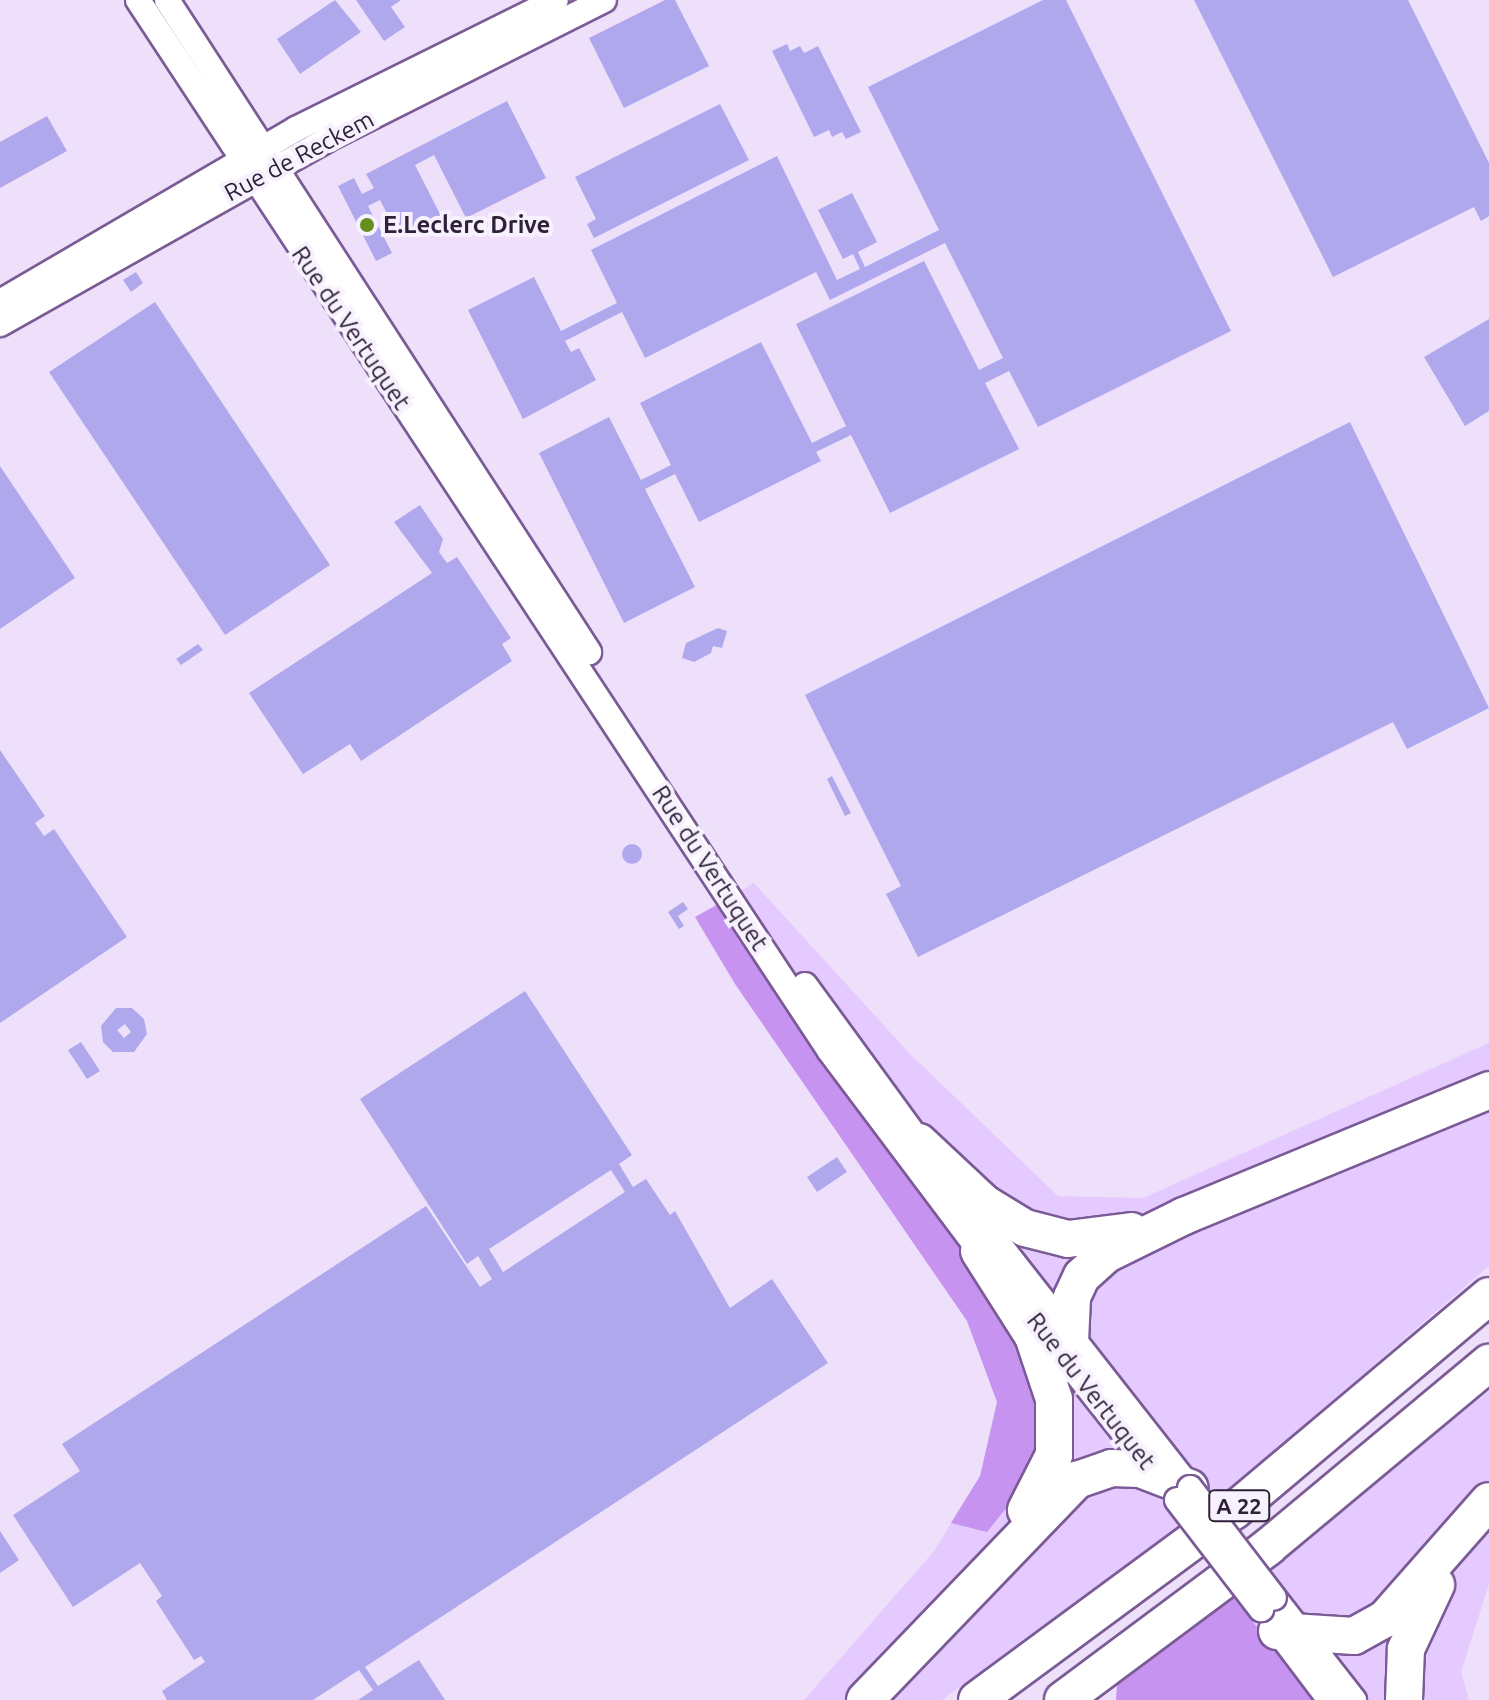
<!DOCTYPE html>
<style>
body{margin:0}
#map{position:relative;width:1489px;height:1700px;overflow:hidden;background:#eee0fb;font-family:Ubuntu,sans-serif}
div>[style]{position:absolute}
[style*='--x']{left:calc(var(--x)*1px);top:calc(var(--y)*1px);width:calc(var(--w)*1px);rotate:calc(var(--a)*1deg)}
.green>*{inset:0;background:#e5caff}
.forest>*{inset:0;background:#c693f1}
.building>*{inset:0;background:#afa8ec}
.round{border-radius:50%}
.roads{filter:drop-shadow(2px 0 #7b5b96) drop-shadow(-2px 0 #7b5b96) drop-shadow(0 2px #7b5b96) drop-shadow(0 -2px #7b5b96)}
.minor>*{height:24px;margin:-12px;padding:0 12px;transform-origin:12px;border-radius:12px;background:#fff}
.highway>*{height:36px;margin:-18px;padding:0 18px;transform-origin:18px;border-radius:18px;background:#fff}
.bridges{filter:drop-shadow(2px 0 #7b5b96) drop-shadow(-2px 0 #7b5b96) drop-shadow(0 2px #7b5b96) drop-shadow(0 -2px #7b5b96)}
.minor-bridge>*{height:24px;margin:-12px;padding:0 12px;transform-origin:12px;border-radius:12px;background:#fff}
.dots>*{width:22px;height:22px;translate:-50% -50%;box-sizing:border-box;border:4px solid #f7f1fe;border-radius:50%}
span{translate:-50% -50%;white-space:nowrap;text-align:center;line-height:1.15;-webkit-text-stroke:8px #f7f1fe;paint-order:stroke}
.shield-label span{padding:2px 6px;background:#f7f1fe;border:2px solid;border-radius:6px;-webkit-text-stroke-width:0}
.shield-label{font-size:22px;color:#2e2139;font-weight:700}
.street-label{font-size:24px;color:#2e2139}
.poi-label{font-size:24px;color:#2e2139;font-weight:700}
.left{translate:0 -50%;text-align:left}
</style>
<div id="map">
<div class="green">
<i style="clip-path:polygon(754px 883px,910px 1054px,1058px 1196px,1143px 1198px,1489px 1043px,1489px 1266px,1226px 1492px,942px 1700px,804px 1700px,934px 1551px,951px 1523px,987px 1531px,1043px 1435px,720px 903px)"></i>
<i style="clip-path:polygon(1489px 1391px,1489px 1584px,1461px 1672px,1469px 1700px,1315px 1700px,1233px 1597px)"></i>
</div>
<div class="forest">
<i style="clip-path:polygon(720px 903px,992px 1292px,1037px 1380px,1043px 1435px,1032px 1476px,987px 1532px,951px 1523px,980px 1476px,997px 1402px,967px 1321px,735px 984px,695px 917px)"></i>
<i style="clip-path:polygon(1233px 1597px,1315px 1700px,1116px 1700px,1117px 1685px)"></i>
</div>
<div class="building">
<i style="clip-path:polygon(335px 0,361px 32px,300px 74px,277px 39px)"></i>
<i style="clip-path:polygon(356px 0,401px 0,391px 7px,405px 27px,384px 41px)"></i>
<i style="clip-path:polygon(665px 0,675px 0,709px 66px,624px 108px,589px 38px)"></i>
<i style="clip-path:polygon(1043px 0,1066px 0,1231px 331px,1038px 427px,1009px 371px,985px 383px,1019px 449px,890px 513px,851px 435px,816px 452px,821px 461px,699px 522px,675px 474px,645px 489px,695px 587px,624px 623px,539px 453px,609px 417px,641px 480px,671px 465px,640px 403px,761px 342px,812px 443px,846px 426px,796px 324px,924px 261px,979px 370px,1003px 358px,945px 243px,830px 300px,816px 272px,645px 358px,622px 312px,565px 341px,571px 352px,579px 348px,596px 380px,523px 419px,468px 310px,534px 277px,561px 331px,617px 303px,591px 250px,777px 156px,837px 280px,860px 269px,853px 254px,843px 259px,818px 210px,852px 193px,877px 242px,858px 252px,865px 267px,939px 230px,868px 87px)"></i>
<i style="clip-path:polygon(1194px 0,1408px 0,1489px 163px,1489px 216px,1481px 221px,1474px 207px,1333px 277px)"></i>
<i style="clip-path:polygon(787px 44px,790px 51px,800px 46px,804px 53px,818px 46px,861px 132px,846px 139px,842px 132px,832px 137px,829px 130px,814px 137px,772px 51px)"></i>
<i style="clip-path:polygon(507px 101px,546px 178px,466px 218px,434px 155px,415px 165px,441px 216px,399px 237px,380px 200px,368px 206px,392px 253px,376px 261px,338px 186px,354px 178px,362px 194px,374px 188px,366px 174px)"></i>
<i style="clip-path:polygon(720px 104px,749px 160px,594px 238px,587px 224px,596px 219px,575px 177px)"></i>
<i style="clip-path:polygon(47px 116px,67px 151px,0 188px,0 142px)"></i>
<i style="clip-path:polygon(136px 272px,143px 283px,131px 292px,123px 280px)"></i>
<i style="clip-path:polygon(155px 302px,330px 565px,225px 635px,49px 372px)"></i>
<i style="clip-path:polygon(1489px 319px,1489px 411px,1465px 426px,1424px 357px)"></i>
<i style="clip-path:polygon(1350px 422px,1489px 708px,1407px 749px,1393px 722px,918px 957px,886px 894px,901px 886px,805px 695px)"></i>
<i style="clip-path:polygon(0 466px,75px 578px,0 629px)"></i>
<i style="clip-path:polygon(420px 505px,443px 539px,439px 552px,447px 563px,457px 557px,511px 638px,502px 644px,512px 661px,361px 761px,350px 744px,303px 774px,249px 693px,432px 573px,394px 522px)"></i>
<i style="clip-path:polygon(718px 628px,727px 631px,722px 648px,713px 646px,711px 653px,694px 662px,682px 658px,686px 643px)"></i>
<i style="clip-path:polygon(198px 644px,203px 650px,181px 665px,176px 659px)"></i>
<i style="clip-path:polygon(0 750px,45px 816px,35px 823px,44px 836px,54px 829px,127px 937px,0 1023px)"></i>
<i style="clip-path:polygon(832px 776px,851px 813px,845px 816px,827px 779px)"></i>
<i class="round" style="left:622px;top:844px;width:20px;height:20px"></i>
<i style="clip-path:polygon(683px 902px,688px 909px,678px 916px,684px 926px,679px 929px,668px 912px)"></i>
<i style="clip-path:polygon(evenodd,525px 991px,632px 1155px,619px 1164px,633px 1187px,646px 1179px,670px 1215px,675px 1211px,730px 1308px,772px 1279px,828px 1363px,365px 1667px,378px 1686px,419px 1660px,445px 1700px,358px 1700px,373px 1690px,359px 1670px,313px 1700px,167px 1700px,162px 1691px,205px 1662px,201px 1656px,194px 1660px,156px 1601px,162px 1596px,140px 1563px,73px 1607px,13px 1515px,80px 1471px,62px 1444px,426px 1206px,480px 1287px,492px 1279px,478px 1256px,467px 1264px,360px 1099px,525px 991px,611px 1170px,625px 1192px,503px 1272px,489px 1249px,611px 1170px)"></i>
<i style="clip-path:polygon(evenodd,116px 1008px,132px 1008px,144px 1019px,147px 1034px,134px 1052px,113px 1052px,103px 1042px,101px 1026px,116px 1008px,125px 1024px,131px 1032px,124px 1038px,117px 1030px,125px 1024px)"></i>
<i style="clip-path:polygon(81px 1042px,100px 1071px,87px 1079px,68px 1050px)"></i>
<i style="clip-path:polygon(837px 1157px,847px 1172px,817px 1192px,807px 1177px)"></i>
<i style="clip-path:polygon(0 1531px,19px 1560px,0 1573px)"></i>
</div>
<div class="roads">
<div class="minor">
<i style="--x:138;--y:0;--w:1257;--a:56.65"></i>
<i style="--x:829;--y:1050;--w:266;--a:53.1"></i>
<i style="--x:167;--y:0;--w:777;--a:57.09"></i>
<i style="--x:0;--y:302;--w:343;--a:-30.3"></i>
<i style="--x:296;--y:129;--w:290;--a:-26.4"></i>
<i style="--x:0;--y:324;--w:374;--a:-29.4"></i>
<i style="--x:326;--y:140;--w:311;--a:-26.7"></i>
<i style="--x:805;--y:985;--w:207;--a:53.9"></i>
<i style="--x:962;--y:1197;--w:367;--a:51.9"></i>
<i style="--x:1059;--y:1351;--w:159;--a:51.6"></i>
<i style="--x:1274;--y:1598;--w:130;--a:51.9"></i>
<i style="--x:1274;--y:1626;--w:93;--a:52.9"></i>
</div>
<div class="highway">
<i style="--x:919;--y:1142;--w:89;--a:43.2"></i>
<i style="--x:984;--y:1203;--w:48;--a:31.4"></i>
<i style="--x:1025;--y:1228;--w:44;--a:14.3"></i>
<i style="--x:1068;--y:1239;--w:64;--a:-7.1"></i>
<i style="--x:979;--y:1251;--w:101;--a:57.6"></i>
<i style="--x:1033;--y:1336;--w:66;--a:71.6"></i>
<i style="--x:1054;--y:1399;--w:56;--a:90"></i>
<i style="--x:1054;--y:1455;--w:62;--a:117"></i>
<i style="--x:1069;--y:1364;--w:67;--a:-87.4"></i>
<i style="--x:1072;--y:1297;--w:23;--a:-65"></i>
<i style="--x:1082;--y:1276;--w:31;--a:-42"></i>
<i style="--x:1105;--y:1255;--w:88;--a:-26.3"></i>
<i style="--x:1184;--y:1216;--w:330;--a:-22.4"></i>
<i style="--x:1277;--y:1631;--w:77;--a:3.7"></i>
<i style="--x:1354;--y:1636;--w:35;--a:-29"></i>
<i style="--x:1385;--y:1619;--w:157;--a:-48.6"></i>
<i style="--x:865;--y:1700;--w:306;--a:-46.1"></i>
<i style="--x:1077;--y:1480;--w:36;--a:-19"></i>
<i style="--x:1111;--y:1468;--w:29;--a:2"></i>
<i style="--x:1140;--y:1469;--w:53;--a:20.8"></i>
<i style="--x:977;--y:1700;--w:320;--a:-36.4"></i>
<i style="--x:1235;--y:1510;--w:332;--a:-40.1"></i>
<i style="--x:1063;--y:1700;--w:256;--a:-36.7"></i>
<i style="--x:1268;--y:1547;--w:288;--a:-39.8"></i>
<i style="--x:1404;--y:1700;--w:51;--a:-87.8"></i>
<i style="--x:1406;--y:1649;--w:71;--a:-64.9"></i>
</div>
</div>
<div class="bridges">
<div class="minor-bridge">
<i style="--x:1190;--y:1488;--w:138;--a:52.6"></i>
<i style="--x:1177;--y:1500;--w:138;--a:52.4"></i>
</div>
</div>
<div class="dots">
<i style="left:367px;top:225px;background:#658e1d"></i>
</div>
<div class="shield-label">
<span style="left:1239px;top:1506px">A 22</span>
</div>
<div class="street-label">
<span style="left:299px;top:156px;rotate:-28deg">Rue de Reckem</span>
<span style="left:351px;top:328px;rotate:56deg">Rue du Vertuquet</span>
<span style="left:710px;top:868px;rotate:57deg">Rue du Vertuquet</span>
<span style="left:1091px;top:1391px;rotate:52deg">Rue du Vertuquet</span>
</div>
<div class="poi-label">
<span class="left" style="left:383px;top:225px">E.Leclerc Drive</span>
</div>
</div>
